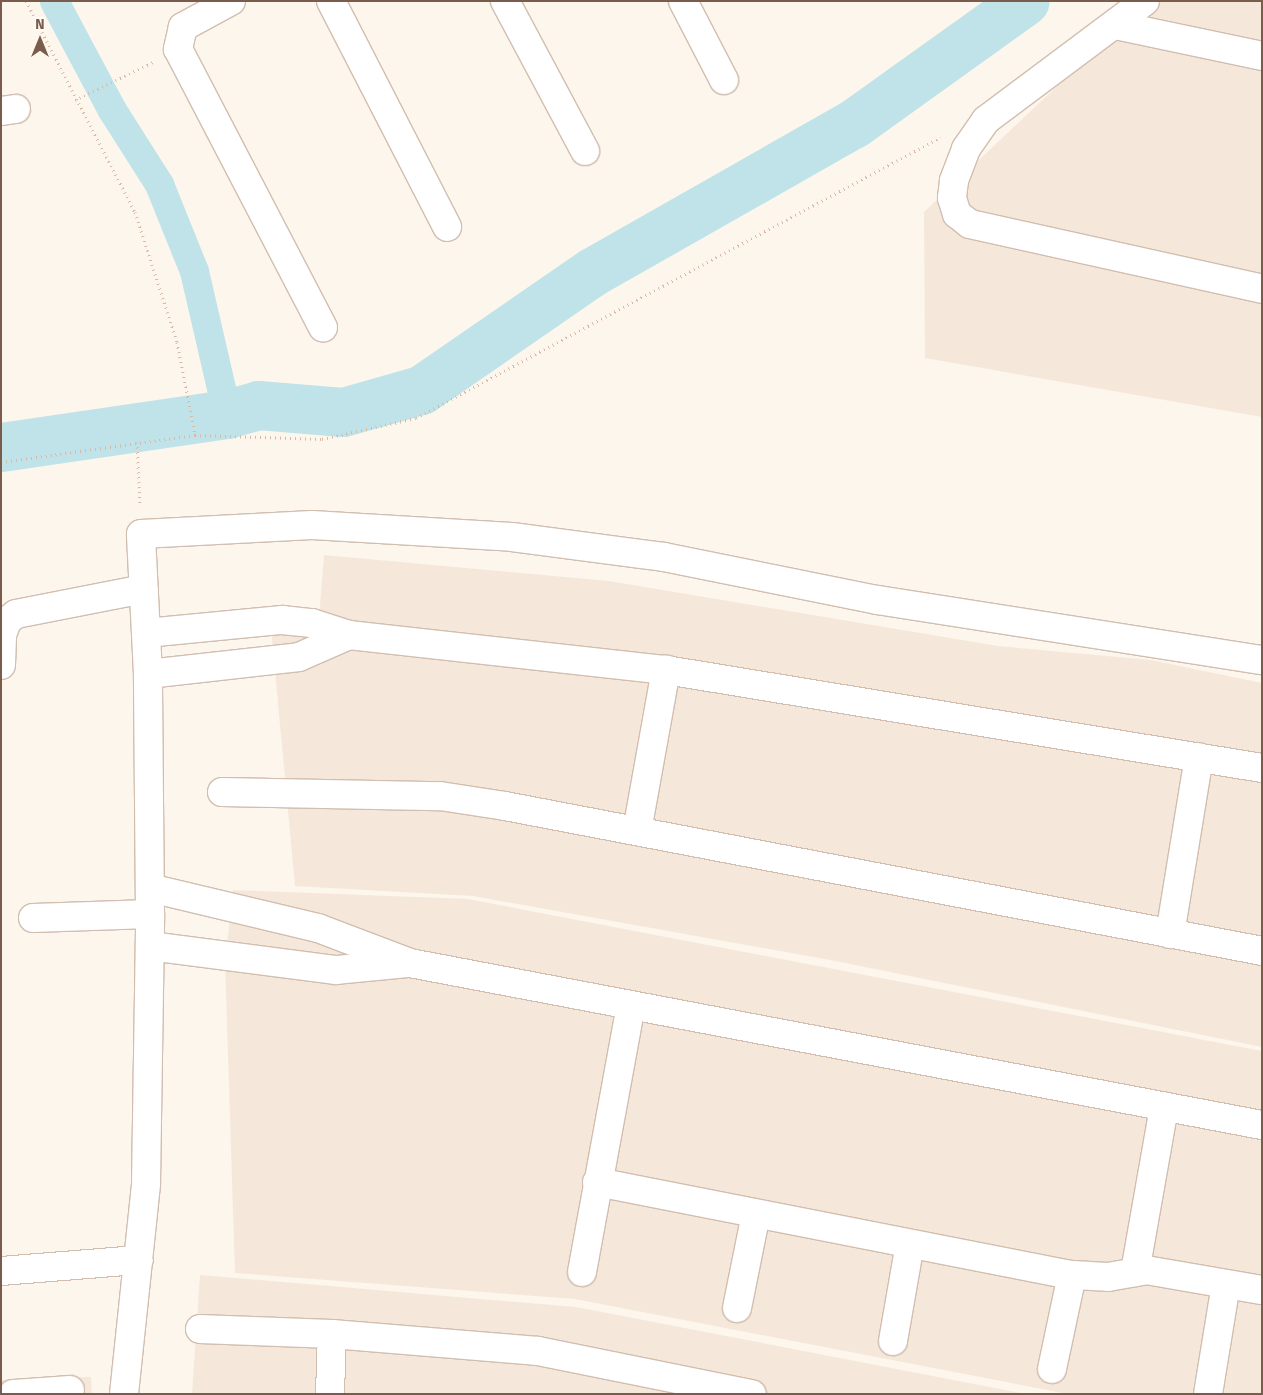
<!DOCTYPE html>
<style>
body{margin:0}
#map{position:relative;width:1263px;height:1395px;overflow:hidden;background:#fdf6ec;font-family:"Fira Sans",sans-serif}
div>[style]{position:absolute}
[style*='--x']{left:calc(var(--x)*1px);top:calc(var(--y)*1px);width:calc(var(--w)*1px);rotate:calc(var(--a)*1deg)}
.residential>*{inset:0;background:#f5e8da}
.canal>*{height:29px;margin:-14.5px;padding:0 14.5px;transform-origin:14.5px;border-radius:14.5px;background:#bfe3e8}
.river>*{height:49px;margin:-24.5px;padding:0 24.5px;transform-origin:24.5px;border-radius:24.5px;background:#bfe3e8}
.path>*{height:3px;margin-top:-1.5px;transform-origin:0;background:repeating-linear-gradient(90deg,#d9b8a5 0 1px,transparent 0 5px)}
.roads{filter:drop-shadow(1px 0 #d1beb0) drop-shadow(-1px 0 #d1beb0) drop-shadow(0 1px #d1beb0) drop-shadow(0 -1px #d1beb0)}
.minor>*{height:28px;margin:-14px;padding:0 14px;transform-origin:14px;border-radius:14px;background:#fff}
span{translate:-50% -50%;white-space:nowrap;text-align:center;line-height:1.15;-webkit-text-stroke:4.5px #fffaf3;paint-order:stroke}
.frame{position:absolute;inset:0;border:2px solid #7a5c4d;pointer-events:none}
.north{position:absolute;left:15px;top:15px;width:50px;height:50px;-webkit-text-stroke:4px #fffaf3;paint-order:stroke;rotate:0deg;font-size:14px;font-weight:700;line-height:20px;text-align:center;color:#7a5c4d}
.north::after{content:'';display:block;margin:auto;width:18px;height:22px;background:#7a5c4d;clip-path:polygon(50% 0,100% 100%,50% 72%,0 100%)}
</style>
<div id="map">
<div class="residential">
<i style="clip-path:polygon(1159px 1px,1262px 1px,1262px 417px,925px 358px,924px 212px,1090px 55px)"></i>
<i style="clip-path:polygon(324px 555px,609px 581px,998px 646px,1151px 660px,1262px 683px,1262px 1047px,830px 960px,473px 896px,295px 886px,270px 617px,319px 617px)"></i>
<i style="clip-path:polygon(233px 890px,468px 899px,1262px 1051px,1262px 1394px,1068px 1394px,575px 1299px,235px 1273px,225px 962px)"></i>
<i style="clip-path:polygon(200px 1275px,576px 1307px,1026px 1394px,192px 1394px)"></i>
<i style="clip-path:polygon(91px 1377px,92px 1394px,1px 1394px,1px 1380px)"></i>
</div>
<div class="canal">
<i style="--x:54;--y:1;--w:123;--a:62"></i>
<i style="--x:112;--y:110;--w:88;--a:57.6"></i>
<i style="--x:159;--y:184;--w:94;--a:68.1"></i>
<i style="--x:194;--y:271;--w:147;--a:77"></i>
</div>
<div class="river">
<i style="--x:1;--y:447;--w:228;--a:-8.3"></i>
<i style="--x:227;--y:414;--w:32;--a:-16"></i>
<i style="--x:258;--y:405;--w:85;--a:4.7"></i>
<i style="--x:343;--y:412;--w:81;--a:-15.8"></i>
<i style="--x:421;--y:390;--w:208;--a:-34.6"></i>
<i style="--x:592;--y:272;--w:300;--a:-29.6"></i>
<i style="--x:853;--y:124;--w:211;--a:-35.6"></i>
</div>
<div class="path">
<i style="--x:26;--y:1;--w:237;--a:62.7"></i>
<i style="--x:135;--y:212;--w:137;--a:72.1"></i>
<i style="--x:177;--y:342;--w:95;--a:79"></i>
<i style="--x:75;--y:100;--w:89;--a:-26"></i>
<i style="--x:137;--y:442;--w:64;--a:87.3"></i>
<i style="--x:1;--y:462;--w:196;--a:-7.9"></i>
<i style="--x:195;--y:435;--w:127;--a:1.8"></i>
<i style="--x:322;--y:439;--w:96;--a:-12.6"></i>
<i style="--x:416;--y:418;--w:595;--a:-28.16"></i>
</div>
<div class="roads">
<div class="minor">
<i style="--x:231;--y:1;--w:55;--a:151.6"></i>
<i style="--x:183;--y:27;--w:23;--a:103"></i>
<i style="--x:178;--y:49;--w:314;--a:62.5"></i>
<i style="--x:331;--y:1;--w:254;--a:62.8"></i>
<i style="--x:505;--y:1;--w:170;--a:61.9"></i>
<i style="--x:683;--y:1;--w:89;--a:62.6"></i>
<i style="--x:1145;--y:1;--w:199;--a:143.2"></i>
<i style="--x:986;--y:120;--w:35;--a:125"></i>
<i style="--x:966;--y:149;--w:34;--a:111"></i>
<i style="--x:954;--y:181;--w:17;--a:97"></i>
<i style="--x:952;--y:198;--w:17;--a:73"></i>
<i style="--x:957;--y:214;--w:16;--a:38"></i>
<i style="--x:970;--y:224;--w:299;--a:12.5"></i>
<i style="--x:1115;--y:25;--w:150;--a:11.9"></i>
<i style="--x:1;--y:111;--w:15;--a:-8"></i>
<i style="--x:146;--y:633;--w:137;--a:-5.5"></i>
<i style="--x:282;--y:620;--w:30;--a:6"></i>
<i style="--x:312;--y:623;--w:39;--a:18"></i>
<i style="--x:349;--y:635;--w:319;--a:6.3"></i>
<i style="--x:666;--y:670;--w:604;--a:9.34"></i>
<i style="--x:1;--y:665;--w:30;--a:-88"></i>
<i style="--x:2;--y:635;--w:15;--a:-70"></i>
<i style="--x:7;--y:621;--w:11;--a:-38"></i>
<i style="--x:16;--y:614;--w:130;--a:-11.1"></i>
<i style="--x:148;--y:674;--w:152;--a:-6.4"></i>
<i style="--x:299;--y:657;--w:55;--a:-23.7"></i>
<i style="--x:222;--y:792;--w:218;--a:1.1"></i>
<i style="--x:440;--y:796;--w:66;--a:8.7"></i>
<i style="--x:505;--y:806;--w:771;--a:10.84"></i>
<i style="--x:637;--y:831;--w:164;--a:-79.8"></i>
<i style="--x:150;--y:888;--w:173;--a:13.4"></i>
<i style="--x:318;--y:928;--w:98;--a:20.8"></i>
<i style="--x:410;--y:963;--w:867;--a:10.77"></i>
<i style="--x:33;--y:918;--w:117;--a:-2"></i>
<i style="--x:1170;--y:934;--w:179;--a:-80.7"></i>
<i style="--x:150;--y:946;--w:188;--a:7.4"></i>
<i style="--x:336;--y:970;--w:73;--a:-5.5"></i>
<i style="--x:597;--y:1182;--w:484;--a:11.1"></i>
<i style="--x:1072;--y:1275;--w:36;--a:3"></i>
<i style="--x:1108;--y:1277;--w:39;--a:-10"></i>
<i style="--x:1146;--y:1270;--w:118;--a:9.8"></i>
<i style="--x:1;--y:1271;--w:138;--a:-4.6"></i>
<i style="--x:582;--y:1272;--w:271;--a:-79.6"></i>
<i style="--x:1135;--y:1272;--w:168;--a:-80"></i>
<i style="--x:737;--y:1308;--w:96;--a:-78.6"></i>
<i style="--x:200;--y:1329;--w:132;--a:2.2"></i>
<i style="--x:332;--y:1334;--w:207;--a:4.7"></i>
<i style="--x:538;--y:1351;--w:218;--a:11.4"></i>
<i style="--x:893;--y:1341;--w:98;--a:-80.1"></i>
<i style="--x:1052;--y:1369;--w:96;--a:-78"></i>
<i style="--x:13;--y:1394;--w:57;--a:-4"></i>
<i style="--x:124;--y:1394;--w:212;--a:-84"></i>
<i style="--x:146;--y:1183;--w:269;--a:-89.1"></i>
<i style="--x:150;--y:914;--w:240;--a:-90.5"></i>
<i style="--x:148;--y:674;--w:140;--a:-92.9"></i>
<i style="--x:141;--y:534;--w:171;--a:-3"></i>
<i style="--x:312;--y:525;--w:200;--a:3.4"></i>
<i style="--x:512;--y:537;--w:153;--a:7.5"></i>
<i style="--x:664;--y:557;--w:218;--a:11.4"></i>
<i style="--x:878;--y:600;--w:389;--a:8.9"></i>
<i style="--x:330;--y:1394;--w:60;--a:-88.1"></i>
<i style="--x:1208;--y:1394;--w:111;--a:-80.7"></i>
</div>
</div>
<div class="frame"></div>
<div class="north">N</div>
</div>
